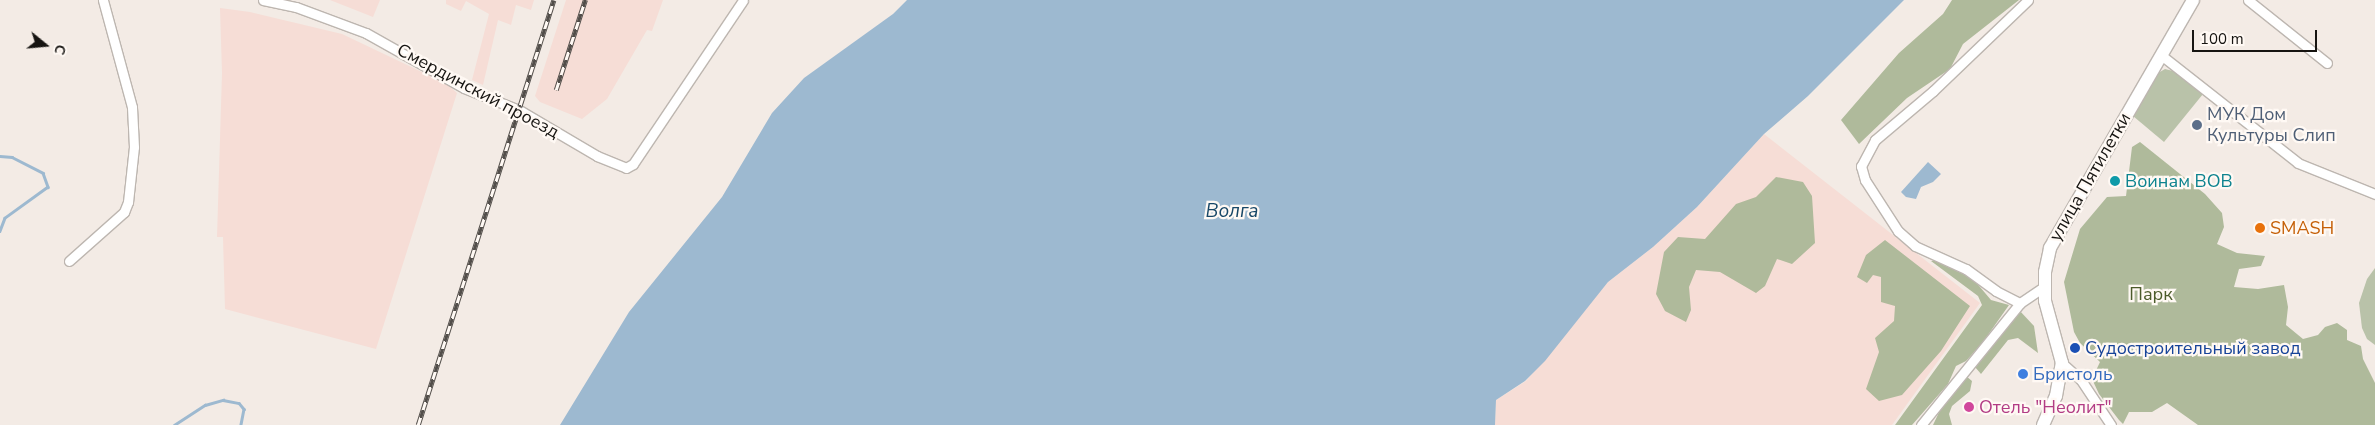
<!DOCTYPE html>
<meta charset="utf-8">
<style>
body{margin:0}
#map{position:relative;width:2375px;height:425px;overflow:hidden;background:#f3ebe5;font-family:"Nunito Sans",sans-serif}
div>[style]{position:absolute}
[style*='--x']{left:calc(var(--x)*1px);top:calc(var(--y)*1px);width:calc(var(--w)*1px);rotate:calc(var(--a)*1deg)}
.industrial>*{inset:0;background:#f6ddd6}
.green>*{inset:0;background:#b9c2a9}
.forest>*{inset:0;background:#afba9b}
.water>*{inset:0;background:#9db9d0}
.stream>*{height:2.5px;margin:-1.25px;padding:0 1.25px;transform-origin:1.25px;border-radius:1.25px;background:#9db9d0}
.roads{filter:drop-shadow(1px 0 #bdb6b0) drop-shadow(-1px 0 #bdb6b0) drop-shadow(0 1px #bdb6b0) drop-shadow(0 -1px #bdb6b0)}
.street>*{height:9px;margin:-4.5px;padding:0 4.5px;transform-origin:4.5px;border-radius:4.5px;background:#fff}
.secondary>*{height:12px;margin:-6px;padding:0 6px;transform-origin:6px;border-radius:6px;background:#fff}
.rail>*{height:4.5px;margin-top:-2.25px;transform-origin:0;background:repeating-linear-gradient(90deg,#fff9f4 0 8px,#524e4a 0 16px);box-sizing:border-box;border-block:1px solid #524e4a}
.dots>*{width:14px;height:14px;translate:-50% -50%;box-sizing:border-box;border:2px solid #fff9f4;border-radius:50%}
span{translate:-50% -50%;white-space:nowrap;text-align:center;line-height:1.15;-webkit-text-stroke:4.5px #fff9f4;paint-order:stroke}
.street-label{font-size:18px;color:#161411}
.service-label{font-size:18px;color:#4e5e75}
.left{translate:0 -50%;text-align:left}
.culture-label{font-size:18px;color:#0d838f}
.food-label{font-size:18px;color:#c56008}
.park-label{font-size:18px;color:#4c5b2a}
.transit-label{font-size:18px;color:#164399}
.shop-label{font-size:18px;color:#366cbe}
.hotel-label{font-size:18px;color:#b23c85}
.water-label{font-size:19px;color:#174767;font-style:italic}
.north{position:absolute;left:20px;top:20px;width:50px;height:50px;-webkit-text-stroke:4px #fff9f4;paint-order:stroke;rotate:107deg;font-size:14px;font-weight:700;line-height:20px;text-align:center;color:#161411}
.north::after{content:'';display:block;margin:auto;width:18px;height:22px;background:#161411;clip-path:polygon(50% 0,100% 100%,50% 72%,0 100%)}
.scale{position:absolute;left:2192px;top:30px;width:125px;height:22px;box-sizing:border-box;border:2px solid #161411;border-top:0;padding-left:6px;font-size:15px;line-height:18px;white-space:nowrap;color:#161411;-webkit-text-stroke:4px #fff9f4;paint-order:stroke}
</style>
<div id="map">
<div class="industrial">
<i style="clip-path:polygon(330px 0,380px 0,373px 17px)"></i>
<i style="clip-path:polygon(446px 0,534px 0,531px 10px,516px 5px,511px 25px,498px 20px,483px 85px,472px 80px,489px 14px,466px 1px,461px 11px,446px 4px)"></i>
<i style="clip-path:polygon(566px 0,663px 0,652px 31px,647px 30px,607px 99px,582px 119px,540px 102px,535px 96px)"></i>
<i style="clip-path:polygon(220px 8px,250px 12px,342px 34px,447px 84px,457px 93px,376px 349px,225px 309px,223px 237px,217px 237px,222px 73px)"></i>
<i style="clip-path:polygon(1764px 134px,1980px 303px,1892px 425px,1495px 425px,1496px 400px,1526px 381px,1608px 282px,1653px 247px,1697px 207px)"></i>
</div>
<div class="green">
<i style="clip-path:polygon(2165px 69px,2177px 72px,2203px 94px,2164px 142px,2133px 116px,2158px 73px)"></i>
<i style="clip-path:polygon(2375px 268px,2375px 345px,2367px 339px,2362px 328px,2359px 303px,2367px 279px)"></i>
</div>
<div class="forest">
<i style="clip-path:polygon(1952px 0,2019px 0,1963px 44px,1950px 69px,1907px 98px,1859px 144px,1841px 120px,1899px 53px,1943px 14px)"></i>
<i style="clip-path:polygon(2140px 142px,2205px 194px,2222px 213px,2224px 227px,2217px 244px,2237px 253px,2265px 256px,2261px 266px,2239px 269px,2234px 287px,2258px 289px,2284px 285px,2288px 307px,2286px 325px,2303px 339px,2318px 335px,2325px 327px,2337px 323px,2347px 330px,2347px 340px,2361px 346px,2363px 359px,2375px 383px,2375px 425px,2198px 425px,2167px 403px,2152px 412px,2129px 412px,2123px 424px,2119px 420px,2099px 394px,2092px 379px,2100px 362px,2080px 343px,2074px 332px,2064px 282px,2080px 229px,2107px 197px,2126px 196px,2132px 147px)"></i>
<i style="clip-path:polygon(1776px 177px,1803px 182px,1812px 196px,1815px 243px,1792px 264px,1777px 259px,1765px 286px,1756px 293px,1720px 272px,1696px 270px,1689px 287px,1691px 310px,1686px 322px,1665px 311px,1656px 294px,1664px 252px,1678px 237px,1705px 239px,1736px 204px,1756px 197px)"></i>
<i style="clip-path:polygon(1885px 240px,1970px 306px,1941px 351px,1902px 395px,1879px 401px,1866px 389px,1879px 352px,1875px 338px,1894px 321px,1895px 306px,1881px 302px,1881px 277px,1873px 275px,1867px 283px,1857px 277px,1866px 255px)"></i>
<i style="clip-path:polygon(1938px 260px,1969px 274px,1991px 300px,2009px 305px,1983px 342px,1966px 361px,1956px 366px,1948px 384px,1912px 425px,1895px 425px,1982px 305px,1978px 296px,1931px 261px)"></i>
<i style="clip-path:polygon(2019px 310px,2034px 326px,2038px 353px,2018px 338px,2008px 340px,1981px 374px,1975px 367px)"></i>
<i style="clip-path:polygon(1966px 376px,1972px 381px,1970px 391px,1952px 406px,1949px 414px,1952px 425px,1933px 425px,1942px 406px)"></i>
</div>
<div class="water">
<i style="clip-path:polygon(907px 0,1904px 0,1808px 96px,1764px 134px,1697px 207px,1653px 247px,1608px 282px,1545px 361px,1525px 381px,1496px 400px,1495px 425px,560px 425px,629px 312px,722px 197px,772px 113px,804px 78px,893px 14px)"></i>
<i style="clip-path:polygon(1928px 162px,1941px 174px,1933px 182px,1921px 187px,1916px 199px,1906px 197px,1901px 192px)"></i>
</div>
<div class="stream">
<i style="--x:0;--y:156;--w:12;--a:5"></i>
<i style="--x:12;--y:157;--w:35;--a:27"></i>
<i style="--x:43;--y:173;--w:15;--a:70"></i>
<i style="--x:48;--y:187;--w:53;--a:144.2"></i>
<i style="--x:5;--y:218;--w:14;--a:111"></i>
<i style="--x:174;--y:425;--w:37;--a:-33"></i>
<i style="--x:205;--y:405;--w:19;--a:-16"></i>
<i style="--x:223;--y:400;--w:16;--a:11"></i>
<i style="--x:239;--y:403;--w:8;--a:50"></i>
<i style="--x:244;--y:409;--w:16;--a:101"></i>
</div>
<div class="roads">
<div class="street">
<i style="--x:263;--y:0;--w:34;--a:12"></i>
<i style="--x:296;--y:7;--w:75;--a:20.4"></i>
<i style="--x:366;--y:33;--w:112;--a:29.3"></i>
<i style="--x:464;--y:88;--w:59;--a:21.8"></i>
<i style="--x:519;--y:110;--w:91;--a:30.5"></i>
<i style="--x:597;--y:156;--w:31;--a:22"></i>
<i style="--x:626;--y:168;--w:8;--a:-30"></i>
<i style="--x:633;--y:164;--w:197;--a:-56.1"></i>
<i style="--x:2028;--y:0;--w:132;--a:136.2"></i>
<i style="--x:1933;--y:91;--w:76;--a:139.8"></i>
<i style="--x:1875;--y:140;--w:30;--a:118"></i>
<i style="--x:1861;--y:166;--w:15;--a:74"></i>
<i style="--x:1865;--y:180;--w:61;--a:57.1"></i>
<i style="--x:1898;--y:231;--w:23;--a:41"></i>
<i style="--x:1915;--y:246;--w:56;--a:24.3"></i>
<i style="--x:1966;--y:269;--w:37;--a:36"></i>
<i style="--x:1996;--y:291;--w:27;--a:27"></i>
<i style="--x:2020;--y:303;--w:29;--a:-34"></i>
<i style="--x:2248;--y:0;--w:101;--a:38.6"></i>
<i style="--x:2161;--y:55;--w:174;--a:38.2"></i>
<i style="--x:2298;--y:163;--w:83;--a:21.9"></i>
<i style="--x:69;--y:261;--w:74;--a:-41.7"></i>
<i style="--x:124;--y:212;--w:11;--a:-68"></i>
<i style="--x:128;--y:202;--w:55;--a:-83.8"></i>
<i style="--x:134;--y:147;--w:40;--a:-92.9"></i>
<i style="--x:132;--y:107;--w:111;--a:-105.2"></i>
<i style="--x:2062;--y:363;--w:25;--a:42"></i>
<i style="--x:2081;--y:380;--w:54;--a:56.3"></i>
<i style="--x:1921;--y:425;--w:157;--a:-50.9"></i>
</div>
<div class="secondary">
<i style="--x:2043;--y:425;--w:32;--a:-66"></i>
<i style="--x:2056;--y:396;--w:34;--a:-80"></i>
<i style="--x:2062;--y:363;--w:64;--a:-105.3"></i>
<i style="--x:2045;--y:301;--w:29;--a:-90"></i>
<i style="--x:2045;--y:272;--w:25;--a:-78"></i>
<i style="--x:2050;--y:248;--w:286;--a:-60"></i>
</div>
</div>
<div class="rail">
<i style="--x:556;--y:90;--w:95;--a:-72.1"></i>
<i style="--x:418;--y:425;--w:446;--a:-72.3"></i>
</div>
<div class="dots">
<i style="left:2197px;top:125px;background:#5c6f8a"></i>
<i style="left:2115px;top:181px;background:#0f9aa8"></i>
<i style="left:2260px;top:228px;background:#e8710a"></i>
<i style="left:2075px;top:348px;background:#1a4fb4"></i>
<i style="left:2023px;top:374px;background:#3f7fe0"></i>
<i style="left:1969px;top:407px;background:#d1479c"></i>
</div>
<div class="street-label">
<span style="left:478px;top:91px;rotate:28deg">Смердинский проезд</span>
<span style="left:2090px;top:177px;rotate:-60deg">улица Пятилетки</span>
</div>
<div class="service-label">
<span class="left" style="left:2207px;top:125px">МУК Дом<br>Культуры Слип</span>
</div>
<div class="culture-label">
<span class="left" style="left:2125px;top:181px">Воинам ВОВ</span>
</div>
<div class="food-label">
<span class="left" style="left:2270px;top:228px">SMASH</span>
</div>
<div class="park-label">
<span style="left:2151px;top:294px">Парк</span>
</div>
<div class="transit-label">
<span class="left" style="left:2085px;top:348px">Судостроительный завод</span>
</div>
<div class="shop-label">
<span class="left" style="left:2033px;top:374px">Бристоль</span>
</div>
<div class="hotel-label">
<span class="left" style="left:1979px;top:407px">Отель "Неолит"</span>
</div>
<div class="water-label">
<span style="left:1232px;top:212px">Волга</span>
</div>
<div class="north">С</div>
<div class="scale">100 m</div>
</div>
